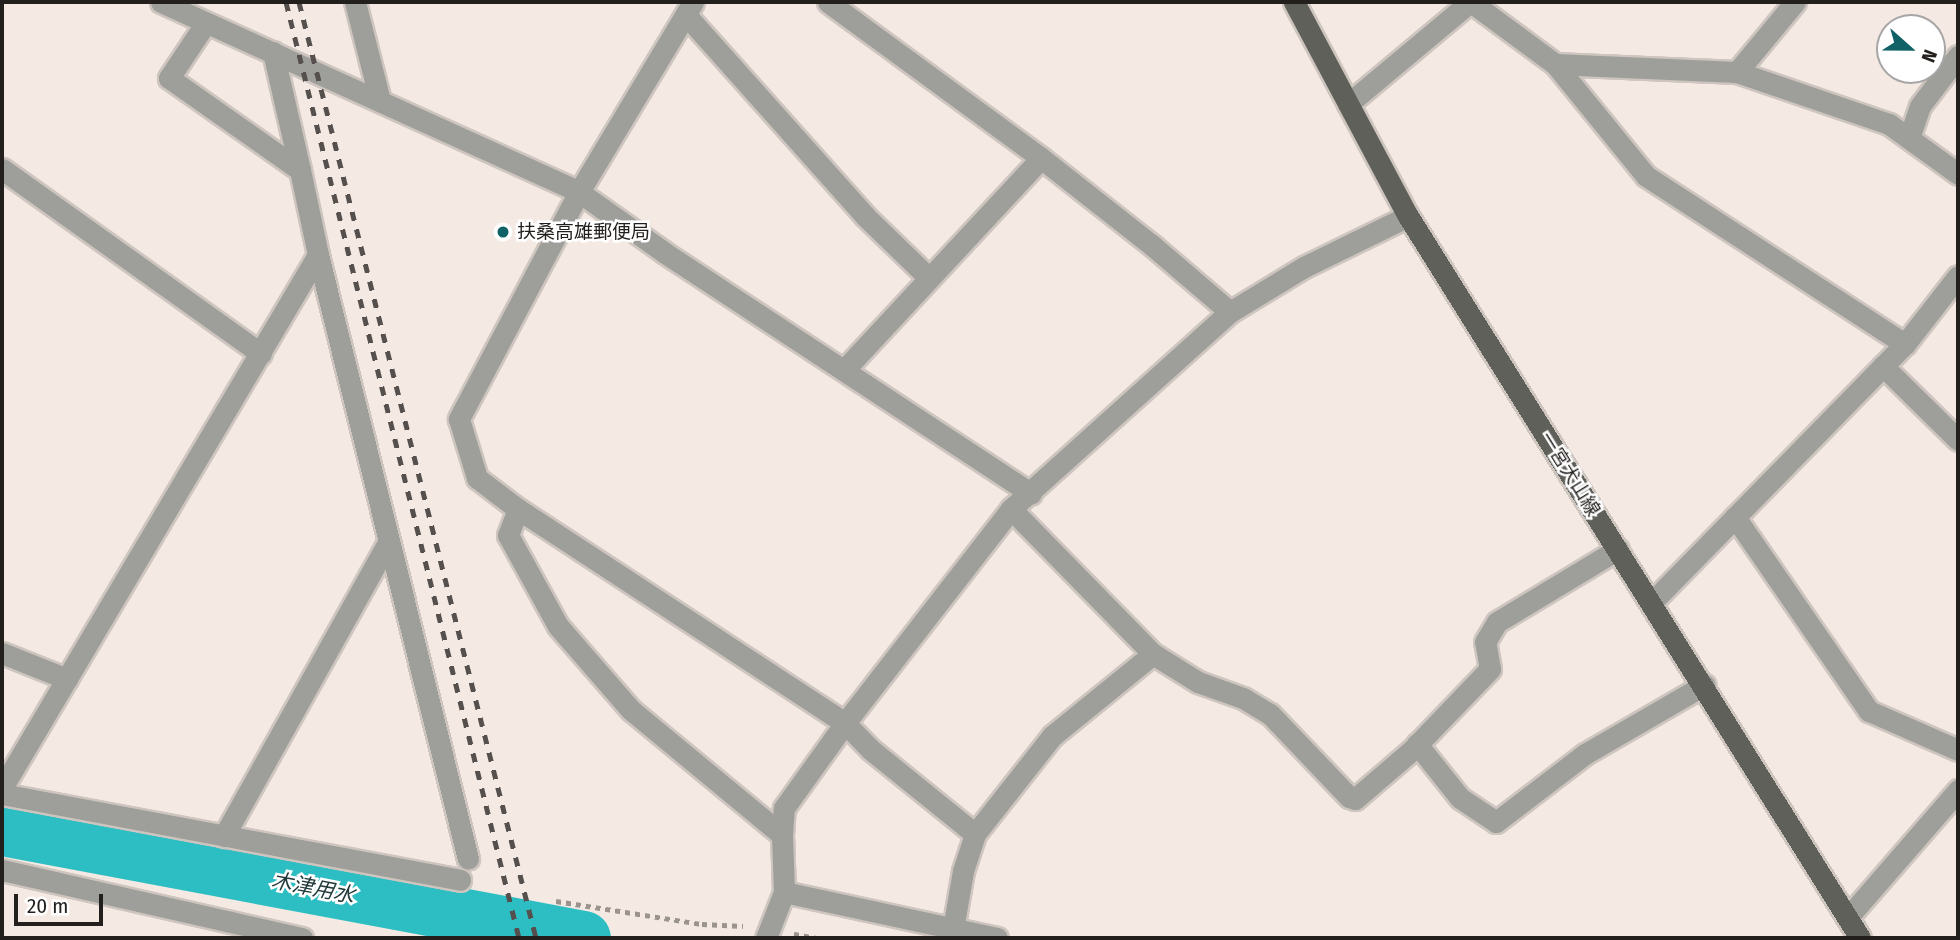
<!DOCTYPE html>
<meta charset="utf-8">
<style>
body{margin:0}
#map{position:relative;width:1960px;height:940px;overflow:hidden;background:#f4eae3;font-family:"Fira Sans Condensed","Noto Sans JP",sans-serif}
div>[style]{position:absolute}
[style*='--x']{left:calc(var(--x)*1px);top:calc(var(--y)*1px);width:calc(var(--w)*1px);rotate:calc(var(--a)*1deg)}
.river>*{height:54px;margin:-27px;padding:0 27px;transform-origin:27px;border-radius:27px;background:#2dbec3}
.path>*{height:4.5px;margin-top:-2.25px;transform-origin:0;background:repeating-linear-gradient(90deg,#9a938e 0 5px,transparent 0 10px)}
.roads{filter:drop-shadow(2px 0 #cec5bf) drop-shadow(-2px 0 #cec5bf) drop-shadow(0 2px #cec5bf) drop-shadow(0 -2px #cec5bf)}
.minor>*{height:21px;margin:-10.5px;padding:0 10.5px;transform-origin:10.5px;border-radius:10.5px;background:#9e9f9b}
.major>*{height:21px;margin:-10.5px;padding:0 10.5px;transform-origin:10.5px;border-radius:10.5px;background:#5e6059}
.rail>*{height:5px;margin-top:-2.5px;transform-origin:0;background:repeating-linear-gradient(90deg,#55504d 0 9px,transparent 0 18px)}
.dots>*{width:19px;height:19px;translate:-50% -50%;box-sizing:border-box;border:4px solid #fff;border-radius:50%}
span{translate:-50% -50%;white-space:nowrap;text-align:center;line-height:1.15;-webkit-text-stroke:5px #fff;paint-order:stroke}
.poi-label{font-size:19px;color:#221f1d}
.left{translate:0 -50%;text-align:left}
.street-label{font-size:19px;color:#221f1d}
.water-label{font-size:21px;color:#233a3b;font-style:italic}
.frame{position:absolute;inset:0;border:4px solid #221f1d;pointer-events:none}
.north{position:absolute;left:1876px;top:14px;width:70px;height:70px;box-sizing:border-box;background:#fff;border:2px solid #a7a5a5;border-radius:50%;rotate:111deg;font-size:19px;font-weight:700;line-height:28px;text-align:center;color:#221f1d}
.north::after{content:'';display:block;margin:auto;width:24px;height:32px;background:#116266;clip-path:polygon(50% 0,100% 100%,50% 72%,0 100%)}
.scale{position:absolute;left:14px;top:894px;width:89px;height:32px;box-sizing:border-box;border:4px solid #221f1d;border-top:0;padding-left:9px;font-size:21px;line-height:24px;white-space:nowrap;color:#221f1d;-webkit-text-stroke:5px #fff;paint-order:stroke}
</style>
<div id="map">
<div class="river">
<i style="--x:2;--y:829;--w:592;--a:10.61"></i>
</div>
<div class="path">
<i style="--x:556;--y:901;--w:148;--a:9"></i>
<i style="--x:702;--y:924;--w:41;--a:2.8"></i>
<i style="--x:794;--y:934;--w:23;--a:10"></i>
</div>
<div class="roads">
<div class="minor">
<i style="--x:161;--y:2;--w:459;--a:24.4"></i>
<i style="--x:579;--y:192;--w:105;--a:35.3"></i>
<i style="--x:665;--y:253;--w:438;--a:33.3"></i>
<i style="--x:355;--y:2;--w:102;--a:75.8"></i>
<i style="--x:693;--y:2;--w:222;--a:121"></i>
<i style="--x:579;--y:192;--w:257;--a:117.9"></i>
<i style="--x:459;--y:419;--w:62;--a:73"></i>
<i style="--x:477;--y:478;--w:51;--a:37.1"></i>
<i style="--x:518;--y:509;--w:391;--a:33.2"></i>
<i style="--x:845;--y:723;--w:36;--a:46"></i>
<i style="--x:870;--y:749;--w:135;--a:39"></i>
<i style="--x:975;--y:834;--w:125;--a:-51.8"></i>
<i style="--x:1052;--y:736;--w:130;--a:-39.1"></i>
<i style="--x:1153;--y:654;--w:203;--a:-134.4"></i>
<i style="--x:828;--y:2;--w:264;--a:36.2"></i>
<i style="--x:1041;--y:158;--w:142;--a:38.2"></i>
<i style="--x:1153;--y:246;--w:101;--a:40.6"></i>
<i style="--x:1471;--y:2;--w:104;--a:36.4"></i>
<i style="--x:1555;--y:64;--w:144;--a:50.9"></i>
<i style="--x:1646;--y:176;--w:309;--a:33"></i>
<i style="--x:1905;--y:344;--w:86;--a:-52.1"></i>
<i style="--x:686;--y:15;--w:269;--a:48.3"></i>
<i style="--x:865;--y:216;--w:88;--a:44.1"></i>
<i style="--x:205;--y:24;--w:65;--a:123.7"></i>
<i style="--x:169;--y:78;--w:160;--a:35.1"></i>
<i style="--x:300;--y:170;--w:87;--a:78"></i>
<i style="--x:318;--y:255;--w:622;--a:76.05"></i>
<i style="--x:273;--y:52;--w:121;--a:77.1"></i>
<i style="--x:1555;--y:64;--w:182;--a:2.5"></i>
<i style="--x:1737;--y:72;--w:161;--a:18.9"></i>
<i style="--x:1889;--y:124;--w:85;--a:35.9"></i>
<i style="--x:1737;--y:72;--w:91;--a:-50.4"></i>
<i style="--x:1348;--y:104;--w:159;--a:-39.9"></i>
<i style="--x:1909;--y:138;--w:34;--a:-71"></i>
<i style="--x:1920;--y:106;--w:63;--a:-52.8"></i>
<i style="--x:2;--y:169;--w:318;--a:35.5"></i>
<i style="--x:1883;--y:366;--w:105;--a:44.6"></i>
<i style="--x:845;--y:369;--w:288;--a:-47.1"></i>
<i style="--x:518;--y:509;--w:28;--a:111"></i>
<i style="--x:508;--y:535;--w:104;--a:61.2"></i>
<i style="--x:558;--y:626;--w:111;--a:49"></i>
<i style="--x:631;--y:710;--w:196;--a:39.6"></i>
<i style="--x:1735;--y:517;--w:236;--a:55.4"></i>
<i style="--x:1869;--y:711;--w:97;--a:23.7"></i>
<i style="--x:1652;--y:602;--w:361;--a:-45.6"></i>
<i style="--x:2;--y:653;--w:70;--a:21.8"></i>
<i style="--x:1153;--y:654;--w:53;--a:31.9"></i>
<i style="--x:1198;--y:682;--w:48;--a:19.6"></i>
<i style="--x:1243;--y:698;--w:31;--a:31"></i>
<i style="--x:1270;--y:714;--w:115;--a:46.4"></i>
<i style="--x:1349;--y:797;--w:6;--a:18"></i>
<i style="--x:1355;--y:799;--w:74;--a:-40.6"></i>
<i style="--x:1411;--y:751;--w:114;--a:-46.1"></i>
<i style="--x:1490;--y:669;--w:27;--a:-100"></i>
<i style="--x:1485;--y:642;--w:23;--a:-59"></i>
<i style="--x:1497;--y:622;--w:141;--a:-31.1"></i>
<i style="--x:1417;--y:744;--w:69;--a:51.5"></i>
<i style="--x:1460;--y:798;--w:43;--a:33.7"></i>
<i style="--x:1496;--y:822;--w:112;--a:-37.4"></i>
<i style="--x:1585;--y:754;--w:138;--a:-30.1"></i>
<i style="--x:2;--y:788;--w:620;--a:-59.34"></i>
<i style="--x:2;--y:794;--w:466;--a:10.6"></i>
<i style="--x:224;--y:836;--w:337;--a:-60.8"></i>
<i style="--x:2;--y:870;--w:308;--a:12.8"></i>
<i style="--x:784;--y:892;--w:218;--a:12.2"></i>
<i style="--x:1849;--y:916;--w:167;--a:-49.1"></i>
<i style="--x:953;--y:929;--w:59;--a:-80.2"></i>
<i style="--x:963;--y:871;--w:39;--a:-72"></i>
<i style="--x:766;--y:938;--w:49;--a:-68.6"></i>
<i style="--x:784;--y:892;--w:57;--a:-92"></i>
<i style="--x:782;--y:835;--w:27;--a:-86"></i>
<i style="--x:784;--y:808;--w:105;--a:-54.3"></i>
<i style="--x:845;--y:723;--w:271;--a:-52.2"></i>
<i style="--x:1011;--y:509;--w:295;--a:-42"></i>
<i style="--x:1230;--y:312;--w:87;--a:-31.3"></i>
<i style="--x:1304;--y:267;--w:116;--a:-26.1"></i>
</div>
<div class="major">
<i style="--x:1294;--y:2;--w:242;--a:62"></i>
<i style="--x:1408;--y:216;--w:852;--a:57.95"></i>
</div>
</div>
<div class="rail">
<i style="--x:286;--y:2;--w:965;--a:76.02"></i>
<i style="--x:299;--y:2;--w:966;--a:75.79"></i>
</div>
<div class="dots">
<i style="left:503px;top:232px;background:#116266"></i>
</div>
<div class="poi-label">
<span class="left" style="left:517px;top:232px">扶桑高雄郵便局</span>
</div>
<div class="street-label">
<span style="left:1570px;top:474px;rotate:58deg">一宮犬山線</span>
</div>
<div class="water-label">
<span style="left:313px;top:888px;rotate:11deg">木津用水</span>
</div>
<div class="frame"></div>
<div class="north">N</div>
<div class="scale">20 m</div>
</div>
